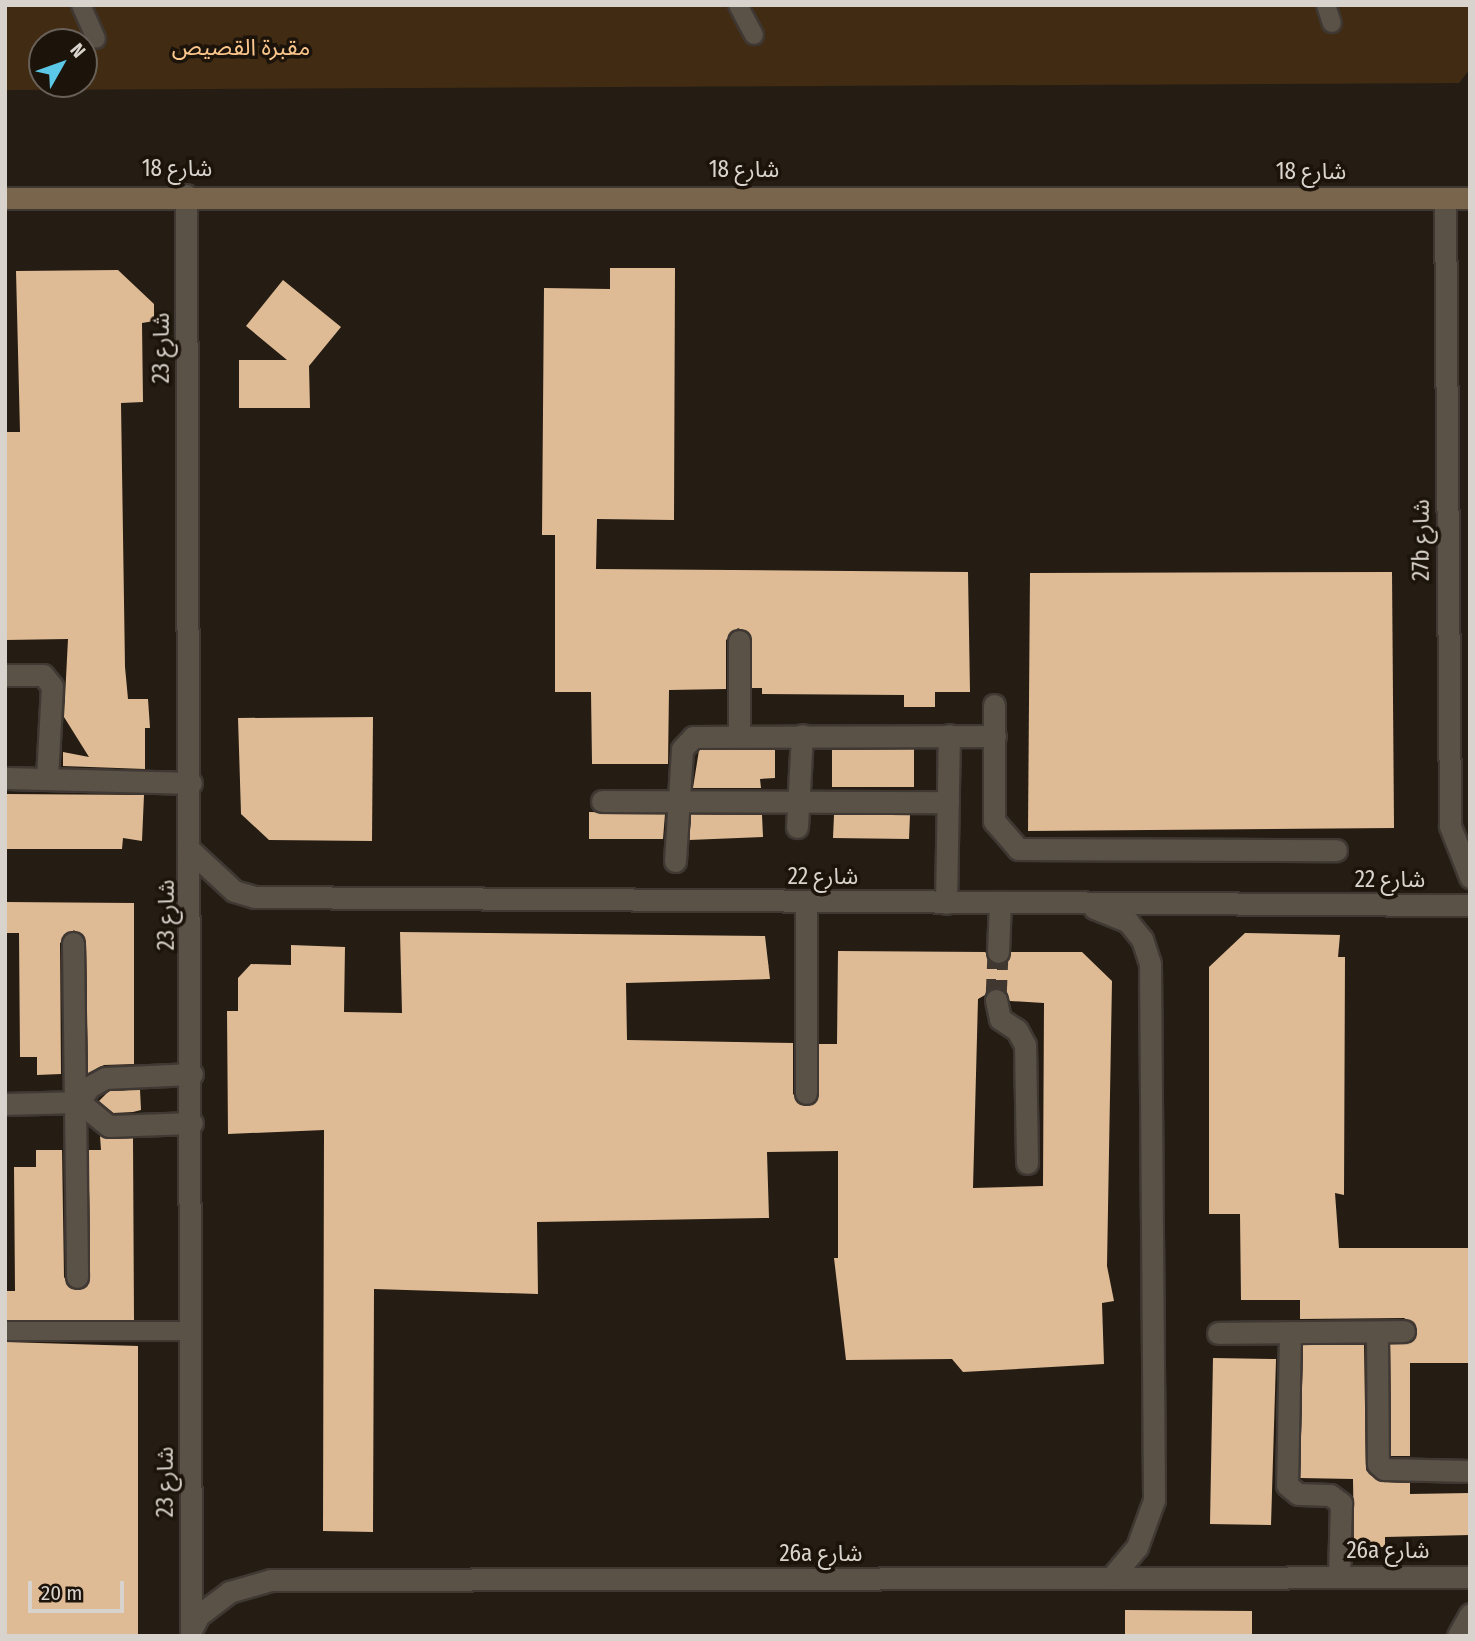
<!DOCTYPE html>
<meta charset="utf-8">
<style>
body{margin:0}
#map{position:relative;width:1475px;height:1641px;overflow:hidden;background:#251d14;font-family:"Fira Sans Condensed","Noto Sans Arabic",sans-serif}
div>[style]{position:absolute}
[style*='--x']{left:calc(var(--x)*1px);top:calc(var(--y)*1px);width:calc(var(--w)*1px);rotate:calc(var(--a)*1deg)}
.green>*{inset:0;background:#412c13}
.building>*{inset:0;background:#dfbb95}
.street-tunnel>*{height:21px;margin-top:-10.5px;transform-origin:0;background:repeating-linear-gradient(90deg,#403830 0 21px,transparent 0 31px)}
.roads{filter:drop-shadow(2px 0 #3f3833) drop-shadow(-2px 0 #3f3833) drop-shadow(0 2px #3f3833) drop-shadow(0 -2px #3f3833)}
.lane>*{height:18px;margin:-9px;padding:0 9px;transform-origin:9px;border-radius:9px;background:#5a5147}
.street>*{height:21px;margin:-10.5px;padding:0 10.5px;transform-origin:10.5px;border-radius:10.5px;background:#5a5147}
.secondary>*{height:21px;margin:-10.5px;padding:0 10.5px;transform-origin:10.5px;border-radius:10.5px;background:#79644c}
span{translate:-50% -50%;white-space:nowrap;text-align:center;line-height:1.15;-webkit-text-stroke:7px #1c140b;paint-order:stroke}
.park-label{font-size:23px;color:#fbc68c}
.street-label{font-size:23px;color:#d9d3cd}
.frame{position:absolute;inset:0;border:7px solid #d9d3cd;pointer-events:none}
.north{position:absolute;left:28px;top:28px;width:70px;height:70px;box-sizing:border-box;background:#1c140b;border:2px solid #686059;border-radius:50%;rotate:50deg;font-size:19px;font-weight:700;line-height:28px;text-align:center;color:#d9d3cd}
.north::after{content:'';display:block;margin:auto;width:24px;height:32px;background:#5ac8e6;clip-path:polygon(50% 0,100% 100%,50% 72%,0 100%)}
.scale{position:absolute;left:28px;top:1581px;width:96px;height:32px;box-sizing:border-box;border:4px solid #d9d3cd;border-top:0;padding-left:9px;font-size:21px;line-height:24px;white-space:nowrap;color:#d9d3cd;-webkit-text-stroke:5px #1c140b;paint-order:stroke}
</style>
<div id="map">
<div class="green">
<i style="clip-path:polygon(evenodd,5px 5px,1470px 5px,1470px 69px,1459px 83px,5px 90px,5px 5px,42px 42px,84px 42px,84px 84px,42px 84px,42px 42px)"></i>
</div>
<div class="building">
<i style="clip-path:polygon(610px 268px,675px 268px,674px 520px,597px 519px,596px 569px,968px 572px,970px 692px,935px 692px,935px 707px,904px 707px,904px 695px,762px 694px,762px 688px,752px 688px,751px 635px,738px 628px,726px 640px,726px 689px,669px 690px,668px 764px,592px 764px,591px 692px,555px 692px,555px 535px,542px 535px,544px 288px,610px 289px)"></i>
<i style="clip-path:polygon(118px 270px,154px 304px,154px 321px,142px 323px,143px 402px,121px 403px,125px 667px,128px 699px,148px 699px,150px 728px,145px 728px,145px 769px,63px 766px,63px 752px,89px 757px,64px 717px,68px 639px,5px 640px,5px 432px,20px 432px,16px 271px)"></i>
<i style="clip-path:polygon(283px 280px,341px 327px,309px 366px,310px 408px,239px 408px,239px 360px,287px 360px,246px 326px)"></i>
<i style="clip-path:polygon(1392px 572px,1394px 828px,1028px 831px,1030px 573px)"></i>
<i style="clip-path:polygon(373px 717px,372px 841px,269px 840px,241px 814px,238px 718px)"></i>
<i style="clip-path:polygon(914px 749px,914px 787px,832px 787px,832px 750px)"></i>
<i style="clip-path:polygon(699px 750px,775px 750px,775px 778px,760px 779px,761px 788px,693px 788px)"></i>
<i style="clip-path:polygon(5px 794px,144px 795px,142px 841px,123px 838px,122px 849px,5px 849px)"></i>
<i style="clip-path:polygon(589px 812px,665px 814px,663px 839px,589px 839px)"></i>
<i style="clip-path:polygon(691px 814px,762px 815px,763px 837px,689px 840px)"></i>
<i style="clip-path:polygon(834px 815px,910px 815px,909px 839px,833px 838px)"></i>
<i style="clip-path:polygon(5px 902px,134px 903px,134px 1064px,104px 1065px,88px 1073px,86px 943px,74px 930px,60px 943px,61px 1074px,37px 1075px,37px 1057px,20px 1057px,19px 933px,5px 933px)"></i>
<i style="clip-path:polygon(evenodd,400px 932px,765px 936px,770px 979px,626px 983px,627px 1040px,793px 1043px,793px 1094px,805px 1106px,819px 1094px,819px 1044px,837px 1044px,838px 951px,985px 952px,998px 965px,1011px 952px,1082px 952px,1112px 981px,1107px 1266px,1114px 1301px,1102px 1303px,1104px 1364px,963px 1372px,952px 1359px,846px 1360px,834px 1258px,838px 1258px,838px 1151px,767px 1152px,769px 1218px,537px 1222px,538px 1294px,374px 1289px,373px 1532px,323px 1531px,324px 1130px,228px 1134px,227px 1011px,238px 1011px,238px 978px,251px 964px,291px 965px,291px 945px,345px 947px,344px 1012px,402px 1013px,400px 932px,999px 987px,1010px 1001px,1044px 1003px,1043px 1186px,973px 1188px,978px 999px,999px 987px)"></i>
<i style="clip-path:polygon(1245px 933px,1340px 935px,1338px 957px,1345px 957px,1344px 1195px,1335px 1193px,1339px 1248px,1470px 1248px,1470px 1363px,1410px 1363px,1410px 1456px,1391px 1456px,1390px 1344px,1411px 1342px,1415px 1324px,1404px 1318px,1300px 1319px,1300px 1300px,1241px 1300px,1240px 1214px,1209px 1214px,1209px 967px)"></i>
<i style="clip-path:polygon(140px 1090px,141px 1110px,133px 1112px,113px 1113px,99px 1101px,109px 1091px)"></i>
<i style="clip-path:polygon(100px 1136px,133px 1138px,134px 1320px,5px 1320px,5px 1291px,15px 1291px,14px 1167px,36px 1167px,36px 1150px,62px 1150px,64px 1277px,70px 1288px,83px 1289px,90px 1277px,89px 1150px,101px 1150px)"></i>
<i style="clip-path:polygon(5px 1342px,138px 1346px,138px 1636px,5px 1636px)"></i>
<i style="clip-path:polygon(1303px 1345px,1364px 1345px,1366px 1470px,1383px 1482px,1410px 1483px,1410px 1494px,1470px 1493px,1470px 1535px,1385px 1537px,1385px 1547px,1354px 1547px,1353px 1479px,1300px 1478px)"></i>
<i style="clip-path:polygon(1213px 1358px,1276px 1359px,1271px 1525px,1210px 1524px)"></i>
<i style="clip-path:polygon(1125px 1610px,1252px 1611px,1252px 1636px,1125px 1636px)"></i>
</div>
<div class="street-tunnel">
<i style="--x:996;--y:1000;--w:48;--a:-87.6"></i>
</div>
<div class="roads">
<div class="lane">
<i style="--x:81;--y:5;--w:37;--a:66"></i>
<i style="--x:738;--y:5;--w:34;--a:62"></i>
<i style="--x:1326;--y:5;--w:19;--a:72"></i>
<i style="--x:5;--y:1331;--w:186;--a:0"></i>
</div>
<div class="street">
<i style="--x:186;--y:195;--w:1441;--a:89.8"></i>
<i style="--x:1445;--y:198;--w:628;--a:89.54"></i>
<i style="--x:1450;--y:826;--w:55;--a:68.6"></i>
<i style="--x:739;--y:641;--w:94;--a:90"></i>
<i style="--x:5;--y:675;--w:38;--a:0"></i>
<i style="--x:43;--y:675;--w:14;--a:51"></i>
<i style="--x:52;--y:686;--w:93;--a:93.1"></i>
<i style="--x:994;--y:705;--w:116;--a:90"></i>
<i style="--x:994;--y:821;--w:37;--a:49"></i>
<i style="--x:1018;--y:849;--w:318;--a:0.2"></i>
<i style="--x:5;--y:778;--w:186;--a:1.5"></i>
<i style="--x:602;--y:801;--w:346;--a:0.2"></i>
<i style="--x:797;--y:827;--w:92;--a:-86.9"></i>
<i style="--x:192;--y:852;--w:57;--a:42.9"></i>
<i style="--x:234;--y:891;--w:22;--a:16"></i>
<i style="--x:255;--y:897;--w:1215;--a:0.38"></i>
<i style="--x:675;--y:861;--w:112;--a:-86.4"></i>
<i style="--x:682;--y:749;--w:16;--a:-47"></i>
<i style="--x:693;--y:737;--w:302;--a:-0.2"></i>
<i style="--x:946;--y:903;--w:168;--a:-89"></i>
<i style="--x:1094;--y:908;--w:37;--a:22"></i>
<i style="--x:1128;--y:922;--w:22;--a:51"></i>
<i style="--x:1142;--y:939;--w:25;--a:72"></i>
<i style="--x:1150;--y:963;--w:537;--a:89.57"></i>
<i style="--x:1154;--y:1500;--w:50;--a:109.9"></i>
<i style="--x:1137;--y:1547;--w:40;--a:130"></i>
<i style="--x:73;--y:943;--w:334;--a:89.3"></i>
<i style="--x:998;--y:952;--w:49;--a:-87.7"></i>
<i style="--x:996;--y:1000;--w:19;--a:78"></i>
<i style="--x:1000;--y:1019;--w:20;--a:33"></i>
<i style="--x:1017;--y:1030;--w:17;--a:62"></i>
<i style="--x:1025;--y:1045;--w:118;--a:89"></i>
<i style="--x:806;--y:1093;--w:191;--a:-90"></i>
<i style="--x:79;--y:1102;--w:18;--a:-56"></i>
<i style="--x:89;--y:1087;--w:18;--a:-29"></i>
<i style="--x:105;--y:1078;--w:87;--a:-2.6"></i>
<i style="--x:79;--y:1102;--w:38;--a:39"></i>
<i style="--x:109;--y:1126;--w:83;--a:-2.1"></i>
<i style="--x:5;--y:1104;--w:74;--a:-1.5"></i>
<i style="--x:1290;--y:1332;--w:153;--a:91.1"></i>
<i style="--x:1287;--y:1485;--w:14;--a:39"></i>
<i style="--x:1298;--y:1494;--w:32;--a:2"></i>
<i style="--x:1330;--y:1495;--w:14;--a:36"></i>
<i style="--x:1341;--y:1503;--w:73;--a:91.6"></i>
<i style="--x:1377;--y:1332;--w:132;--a:89.6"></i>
<i style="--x:1378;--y:1464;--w:8;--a:40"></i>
<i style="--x:1384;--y:1469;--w:86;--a:1.3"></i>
<i style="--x:1218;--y:1333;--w:186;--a:-0.6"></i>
<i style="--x:191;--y:1630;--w:17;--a:-62"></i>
<i style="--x:199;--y:1615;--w:38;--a:-37"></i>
<i style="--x:229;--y:1592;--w:44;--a:-15.9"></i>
<i style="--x:271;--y:1580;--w:1199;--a:-0.14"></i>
<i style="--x:1458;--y:1636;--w:25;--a:-61"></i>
</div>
<div class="secondary">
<i style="--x:5;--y:198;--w:1465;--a:0"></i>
</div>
</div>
<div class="park-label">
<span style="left:241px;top:47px">مقبرة القصيص</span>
</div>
<div class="street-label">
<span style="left:177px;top:168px">شارع 18</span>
<span style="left:744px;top:169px">شارع 18</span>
<span style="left:1311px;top:171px">شارع 18</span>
<span style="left:161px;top:348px;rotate:-90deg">شارع 23</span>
<span style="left:1421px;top:540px;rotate:-90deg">27b شارع</span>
<span style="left:823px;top:876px">شارع 22</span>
<span style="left:1390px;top:879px">شارع 22</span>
<span style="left:166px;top:915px;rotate:-90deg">شارع 23</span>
<span style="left:165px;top:1482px;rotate:-90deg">شارع 23</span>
<span style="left:1388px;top:1550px">26a شارع</span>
<span style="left:821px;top:1553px">26a شارع</span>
</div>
<div class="frame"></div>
<div class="north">N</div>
<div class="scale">20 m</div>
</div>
